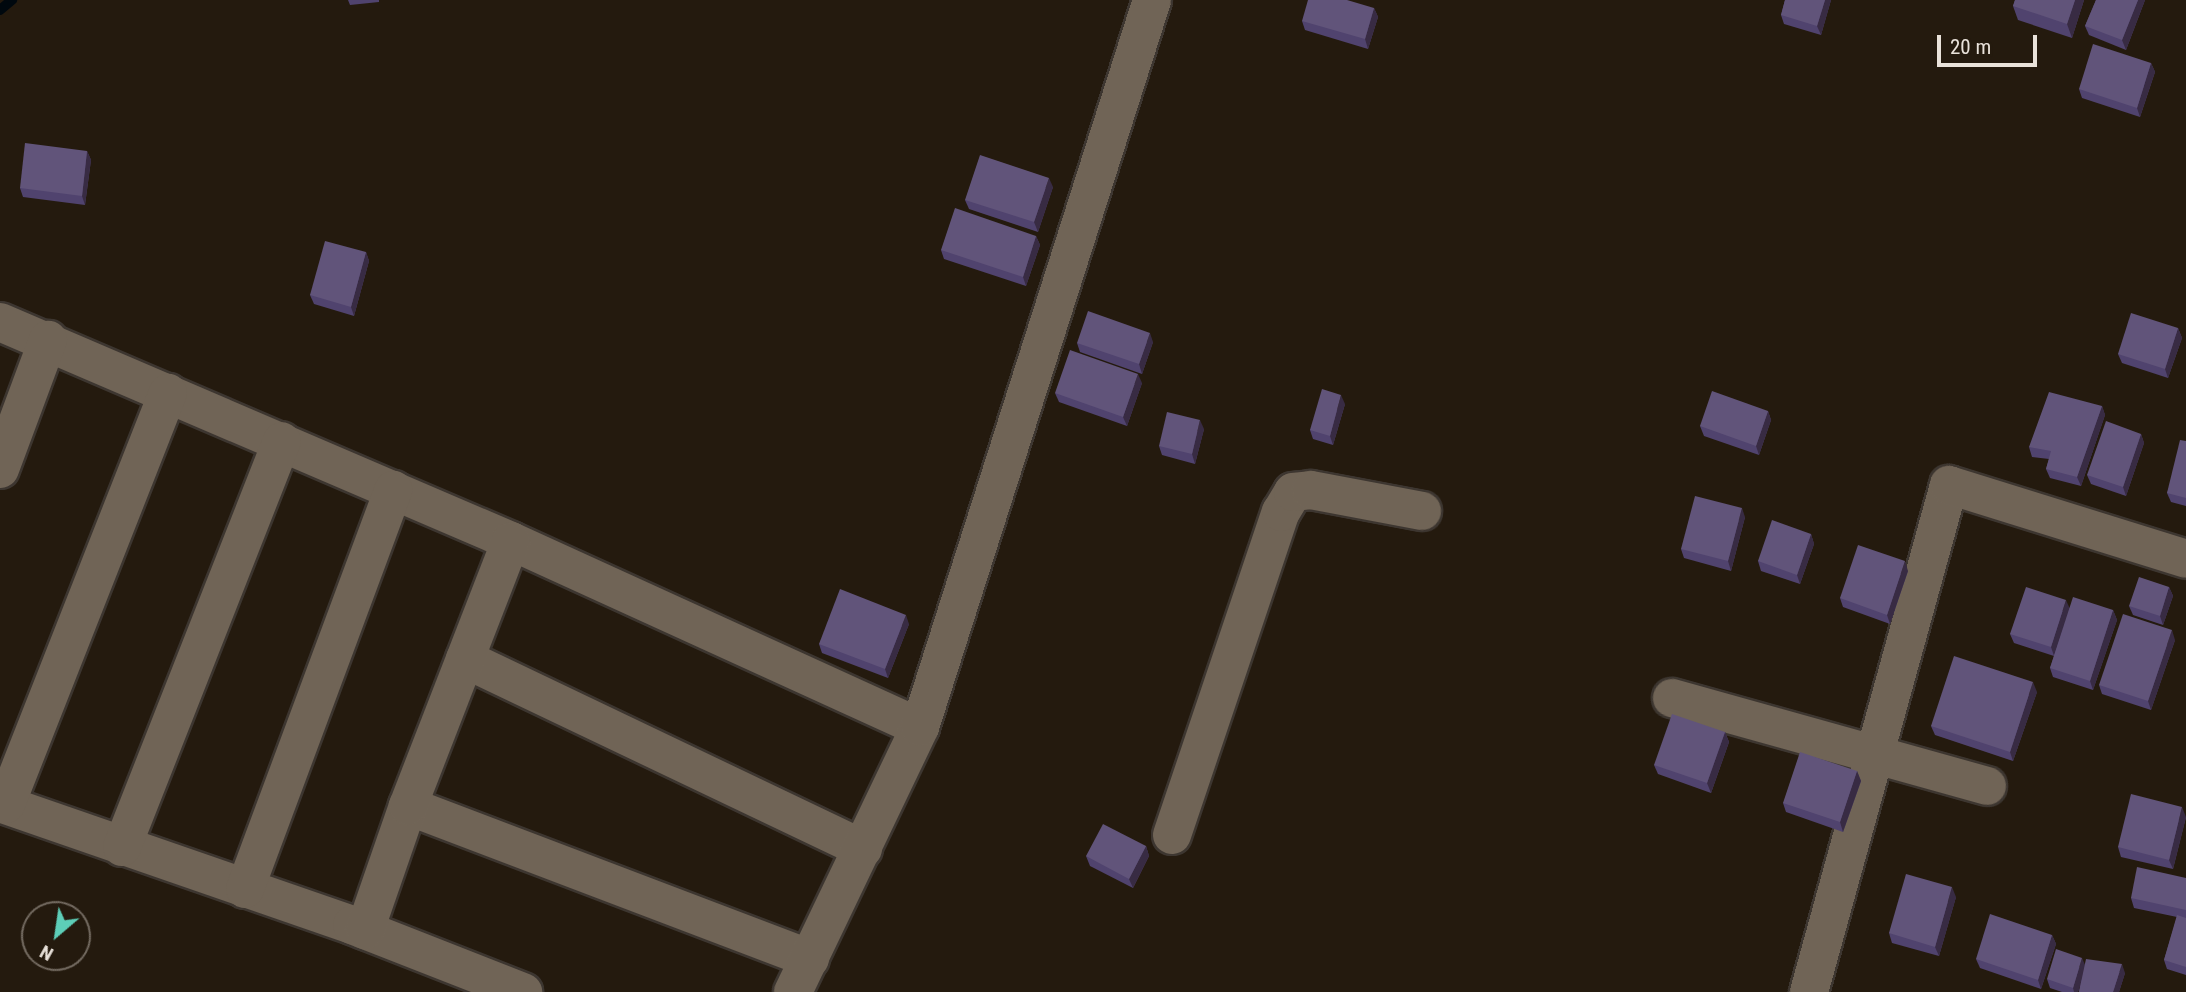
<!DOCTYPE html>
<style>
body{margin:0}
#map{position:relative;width:2186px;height:992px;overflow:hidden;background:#241a0e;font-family:"Roboto Condensed",sans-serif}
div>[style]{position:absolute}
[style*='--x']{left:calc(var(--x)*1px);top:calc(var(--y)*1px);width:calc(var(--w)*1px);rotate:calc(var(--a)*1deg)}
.stream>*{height:10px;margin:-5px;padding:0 5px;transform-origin:5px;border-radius:5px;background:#00080e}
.roads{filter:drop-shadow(2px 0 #3d3630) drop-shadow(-2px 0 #3d3630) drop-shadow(0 2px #3d3630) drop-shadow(0 -2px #3d3630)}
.minor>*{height:38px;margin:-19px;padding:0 19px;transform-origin:19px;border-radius:19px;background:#706456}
.wall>*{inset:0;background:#50436e}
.shaded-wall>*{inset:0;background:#382b43}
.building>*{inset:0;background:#61547a}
span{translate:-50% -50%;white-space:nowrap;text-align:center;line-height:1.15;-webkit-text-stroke:5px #241a0e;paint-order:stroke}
.north{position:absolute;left:21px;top:901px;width:70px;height:70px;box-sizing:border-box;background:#241a0e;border:2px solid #736a60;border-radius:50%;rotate:209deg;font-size:19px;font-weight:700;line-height:28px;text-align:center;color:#e9e2da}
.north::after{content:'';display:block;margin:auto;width:24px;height:32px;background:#5dceb8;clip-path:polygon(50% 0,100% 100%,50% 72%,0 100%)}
.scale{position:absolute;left:1937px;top:35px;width:100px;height:32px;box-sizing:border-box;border:4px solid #e9e2da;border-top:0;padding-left:9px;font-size:21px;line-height:24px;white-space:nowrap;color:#e9e2da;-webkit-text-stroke:5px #241a0e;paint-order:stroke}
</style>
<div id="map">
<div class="stream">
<i style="--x:0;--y:10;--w:16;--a:-40"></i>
</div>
<div class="roads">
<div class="minor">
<i style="--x:0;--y:322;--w:556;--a:23.2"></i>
<i style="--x:511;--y:541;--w:449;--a:24.5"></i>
<i style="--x:0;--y:469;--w:138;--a:-69.6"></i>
<i style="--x:465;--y:659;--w:441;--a:25.5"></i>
<i style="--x:1672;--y:698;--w:327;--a:15.6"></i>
<i style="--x:0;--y:803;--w:373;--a:19.1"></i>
<i style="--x:352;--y:925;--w:184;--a:21.4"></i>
<i style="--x:6;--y:804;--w:442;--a:-68.5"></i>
<i style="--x:408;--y:806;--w:430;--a:20.8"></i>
<i style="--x:1172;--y:835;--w:341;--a:-71.4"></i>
<i style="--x:1281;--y:512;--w:23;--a:-59"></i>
<i style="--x:1293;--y:492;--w:18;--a:-6"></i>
<i style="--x:1311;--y:490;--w:113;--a:10.7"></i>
<i style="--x:122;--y:847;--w:436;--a:-68.5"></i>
<i style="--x:245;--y:889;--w:426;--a:-69.6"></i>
<i style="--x:365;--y:930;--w:131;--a:-70.9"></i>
<i style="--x:408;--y:806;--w:284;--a:-68.8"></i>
<i style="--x:793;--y:992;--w:294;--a:-64.4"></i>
<i style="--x:920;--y:727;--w:763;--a:-72.3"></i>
<i style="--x:1809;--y:992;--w:526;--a:-74.56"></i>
<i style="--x:1949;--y:485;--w:248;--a:17.3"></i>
</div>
</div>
<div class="wall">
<i style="clip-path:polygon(348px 0,379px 0,379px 2px,350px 5px)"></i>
<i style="clip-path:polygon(1785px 0,1831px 0,1821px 35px,1784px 24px,1781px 15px)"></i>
<i style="clip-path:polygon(2015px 0,2084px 0,2072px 38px,2018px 20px,2013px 6px)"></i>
<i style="clip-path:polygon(2096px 0,2145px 0,2126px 50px,2089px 35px,2085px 26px)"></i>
<i style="clip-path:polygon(1374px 8px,1378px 17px,1368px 49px,1305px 30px,1302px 21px)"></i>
<i style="clip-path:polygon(2151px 63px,2155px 72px,2140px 117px,2082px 98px,2079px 89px)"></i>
<i style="clip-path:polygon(87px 151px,91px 160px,85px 205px,23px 197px,20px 188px)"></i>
<i style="clip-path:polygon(1053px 187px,1038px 232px,969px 209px,965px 200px)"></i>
<i style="clip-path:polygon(1036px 236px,1040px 245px,1026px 286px,944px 259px,941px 250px)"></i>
<i style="clip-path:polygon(366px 252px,369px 261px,354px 316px,314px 304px,310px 295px)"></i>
<i style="clip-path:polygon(2178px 328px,2182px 338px,2168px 378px,2122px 363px,2118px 354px)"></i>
<i style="clip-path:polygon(1153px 342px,1142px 374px,1080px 352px,1077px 343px)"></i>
<i style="clip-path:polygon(1142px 383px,1127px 426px,1059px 402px,1055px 393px)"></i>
<i style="clip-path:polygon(1345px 404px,1333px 445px,1313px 439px,1310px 430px)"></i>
<i style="clip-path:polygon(2102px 406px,2105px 415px,2081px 486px,2050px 478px,2046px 469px,2049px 459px,2032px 457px,2029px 447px)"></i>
<i style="clip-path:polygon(1768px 411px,1771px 420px,1759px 455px,1704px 436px,1700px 426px)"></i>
<i style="clip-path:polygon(1204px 429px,1195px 464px,1162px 455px,1159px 446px)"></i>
<i style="clip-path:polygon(2141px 434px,2144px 443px,2126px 496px,2091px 484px,2087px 475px)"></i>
<i style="clip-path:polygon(2186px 441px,2186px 506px,2171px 502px,2167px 493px)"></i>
<i style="clip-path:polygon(1745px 517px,1731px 571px,1684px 558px,1681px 549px)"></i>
<i style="clip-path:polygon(1811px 534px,1814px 544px,1800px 584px,1761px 571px,1758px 561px)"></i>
<i style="clip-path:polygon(1908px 571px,1890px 624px,1843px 607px,1840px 598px)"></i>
<i style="clip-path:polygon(2169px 587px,2173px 596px,2163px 625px,2133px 615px,2129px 606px)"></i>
<i style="clip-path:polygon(2069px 608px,2113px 610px,2117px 620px,2093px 690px,2053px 677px,2050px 668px,2054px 656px,2014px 643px,2010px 634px)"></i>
<i style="clip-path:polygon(909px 624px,888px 678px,822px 653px,819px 644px)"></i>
<i style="clip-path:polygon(2175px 640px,2151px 710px,2102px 694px,2099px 685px)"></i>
<i style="clip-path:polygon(2037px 692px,2013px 761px,1935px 735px,1931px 726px)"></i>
<i style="clip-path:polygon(1725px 732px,1729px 742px,1711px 793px,1658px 774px,1654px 765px)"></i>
<i style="clip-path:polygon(1857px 771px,1861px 781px,1843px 832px,1786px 812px,1783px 803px)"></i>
<i style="clip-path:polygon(2186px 817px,2173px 869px,2121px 857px,2118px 847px)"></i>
<i style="clip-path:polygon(1146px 846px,1149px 856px,1133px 888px,1090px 866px,1086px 856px)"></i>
<i style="clip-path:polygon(2186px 878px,2186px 975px,2167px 969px,2164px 960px,2177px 917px,2134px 908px,2131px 898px)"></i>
<i style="clip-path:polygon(1956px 897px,1939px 956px,1892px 943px,1889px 933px)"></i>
<i style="clip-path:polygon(2052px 935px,2056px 944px,2041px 989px,1980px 968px,1976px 959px)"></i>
<i style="clip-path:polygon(2085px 965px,2125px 973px,2119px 992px,2079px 992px,2081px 981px,2078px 992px,2062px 992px,2050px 988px,2047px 979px)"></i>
</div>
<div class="shaded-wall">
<i style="clip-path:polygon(1825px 0,1831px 0,1821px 35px,1817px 26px)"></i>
<i style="clip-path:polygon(2075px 0,2084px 0,2072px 38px,2067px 24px)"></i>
<i style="clip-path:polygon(2138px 0,2145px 0,2126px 50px,2122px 40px)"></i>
<i style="clip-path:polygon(1374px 8px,1378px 17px,1368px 49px,1365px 39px)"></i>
<i style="clip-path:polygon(2151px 63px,2155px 72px,2140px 117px,2137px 108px)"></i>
<i style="clip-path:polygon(87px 151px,91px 160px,85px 205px,82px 196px)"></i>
<i style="clip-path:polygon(1049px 178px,1053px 187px,1038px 232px,1034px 222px)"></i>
<i style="clip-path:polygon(1036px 236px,1040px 245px,1026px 286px,1023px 277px)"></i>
<i style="clip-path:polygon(366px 252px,369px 261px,354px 316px,351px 307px)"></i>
<i style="clip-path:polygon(2178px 328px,2182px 338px,2168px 378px,2165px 369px)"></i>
<i style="clip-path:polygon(1150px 333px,1153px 342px,1142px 374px,1139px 364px)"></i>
<i style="clip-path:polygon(1138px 374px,1142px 383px,1127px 426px,1123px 417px)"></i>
<i style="clip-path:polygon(1341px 395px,1345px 404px,1333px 445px,1330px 436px)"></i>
<i style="clip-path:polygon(2102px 406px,2105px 415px,2081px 486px,2077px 477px)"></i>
<i style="clip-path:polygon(1768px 411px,1771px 420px,1759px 455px,1756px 446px)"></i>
<i style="clip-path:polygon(1200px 420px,1204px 429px,1195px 464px,1192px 454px)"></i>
<i style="clip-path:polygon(2141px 434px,2144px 443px,2126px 496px,2123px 487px)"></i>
<i style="clip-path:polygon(1742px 508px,1745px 517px,1731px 571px,1728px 561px)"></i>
<i style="clip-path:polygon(1811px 534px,1814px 544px,1800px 584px,1797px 575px)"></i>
<i style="clip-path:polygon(1905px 561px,1908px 571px,1890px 624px,1887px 615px)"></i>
<i style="clip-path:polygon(2169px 587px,2173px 596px,2163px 625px,2160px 616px)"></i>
<i style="clip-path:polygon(2066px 600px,2070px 609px,2054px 656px,2051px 647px)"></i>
<i style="clip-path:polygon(2113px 610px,2117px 620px,2093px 690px,2090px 681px)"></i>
<i style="clip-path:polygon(906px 615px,909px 624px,888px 678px,885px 669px)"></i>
<i style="clip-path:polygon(2172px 630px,2175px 640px,2151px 710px,2148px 701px)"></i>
<i style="clip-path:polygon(2033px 682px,2037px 692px,2013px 761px,2010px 752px)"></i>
<i style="clip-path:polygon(1725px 732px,1729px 742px,1711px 793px,1707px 783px)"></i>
<i style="clip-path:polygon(1857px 771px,1861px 781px,1843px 832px,1840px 822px)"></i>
<i style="clip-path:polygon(2182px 807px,2186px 817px,2173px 869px,2169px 860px)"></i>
<i style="clip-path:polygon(1146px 846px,1149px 856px,1133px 888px,1129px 879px)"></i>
<i style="clip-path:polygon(1952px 887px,1956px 897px,1939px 956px,1935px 947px)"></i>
<i style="clip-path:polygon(2052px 935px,2056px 944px,2041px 989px,2038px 980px)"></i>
<i style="clip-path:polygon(2082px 958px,2086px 967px,2078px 992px,2074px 992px,2073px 988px)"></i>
<i style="clip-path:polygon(2122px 964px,2125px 973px,2119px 992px,2113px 992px)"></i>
</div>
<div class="building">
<i style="clip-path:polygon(1308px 0,1347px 0,1374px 8px,1365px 39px,1302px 21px)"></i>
<i style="clip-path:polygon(1785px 0,1825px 0,1817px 26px,1781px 15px)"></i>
<i style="clip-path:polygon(2015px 0,2075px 0,2067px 24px,2013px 6px)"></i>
<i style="clip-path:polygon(2096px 0,2138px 0,2122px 40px,2085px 26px)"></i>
<i style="clip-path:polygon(2093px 44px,2151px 63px,2137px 108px,2079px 89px)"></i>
<i style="clip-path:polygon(25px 143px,87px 151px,82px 196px,20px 188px)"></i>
<i style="clip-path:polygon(980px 155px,1049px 178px,1034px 222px,965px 200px)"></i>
<i style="clip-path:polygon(955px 208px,1036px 236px,1023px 277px,941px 250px)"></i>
<i style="clip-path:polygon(325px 241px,366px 252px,351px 307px,310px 295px)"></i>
<i style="clip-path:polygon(1088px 311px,1150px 333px,1139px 364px,1077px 343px)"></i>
<i style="clip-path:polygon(2131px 313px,2178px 328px,2165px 369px,2118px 354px)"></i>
<i style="clip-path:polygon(1070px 350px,1138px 374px,1123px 417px,1055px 393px)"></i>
<i style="clip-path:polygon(1322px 389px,1341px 395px,1330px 436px,1310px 430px)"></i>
<i style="clip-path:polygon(1712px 391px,1768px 411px,1756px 446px,1700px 426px)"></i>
<i style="clip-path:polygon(2049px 392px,2102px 406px,2077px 477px,2046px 469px,2051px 451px,2029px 447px)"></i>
<i style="clip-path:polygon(1167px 412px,1200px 420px,1192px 454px,1159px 446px)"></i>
<i style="clip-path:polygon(2106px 421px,2141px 434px,2123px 487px,2087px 475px)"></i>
<i style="clip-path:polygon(2180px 440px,2186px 441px,2186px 498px,2167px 493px)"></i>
<i style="clip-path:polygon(1695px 496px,1742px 508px,1728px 561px,1681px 549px)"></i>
<i style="clip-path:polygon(1772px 520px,1811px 534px,1797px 575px,1758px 561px)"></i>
<i style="clip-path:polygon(1858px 545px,1905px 561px,1887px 615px,1840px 598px)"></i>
<i style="clip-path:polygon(2139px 577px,2169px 587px,2160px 616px,2129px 606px)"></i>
<i style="clip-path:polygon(2026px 587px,2066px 600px,2051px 647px,2010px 634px)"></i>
<i style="clip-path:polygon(840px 589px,906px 615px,885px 669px,819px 644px)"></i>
<i style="clip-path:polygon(2073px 597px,2113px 610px,2090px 681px,2050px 668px)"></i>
<i style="clip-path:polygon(2123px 614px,2172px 630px,2148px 701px,2099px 685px)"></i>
<i style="clip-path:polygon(1954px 656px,2033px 682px,2010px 752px,1931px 726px)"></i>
<i style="clip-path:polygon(1672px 714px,1725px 732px,1707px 783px,1654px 765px)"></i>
<i style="clip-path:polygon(1800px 752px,1857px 771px,1840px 822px,1783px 803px)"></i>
<i style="clip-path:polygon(2131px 794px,2182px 807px,2169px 860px,2118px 847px)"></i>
<i style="clip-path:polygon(1103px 824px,1146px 846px,1129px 879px,1086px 856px)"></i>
<i style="clip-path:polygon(2137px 867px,2186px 878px,2186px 910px,2131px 898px)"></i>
<i style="clip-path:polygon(1906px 874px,1952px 887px,1935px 947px,1889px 933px)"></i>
<i style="clip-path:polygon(1990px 914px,2052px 935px,2038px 980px,1976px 959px)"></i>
<i style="clip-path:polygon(2177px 915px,2186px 918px,2186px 967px,2164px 960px)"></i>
<i style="clip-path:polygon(2056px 949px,2082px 958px,2073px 988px,2047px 979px)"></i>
<i style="clip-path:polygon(2086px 959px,2122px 964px,2113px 992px,2079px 992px)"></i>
</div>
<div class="north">N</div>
<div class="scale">20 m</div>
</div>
